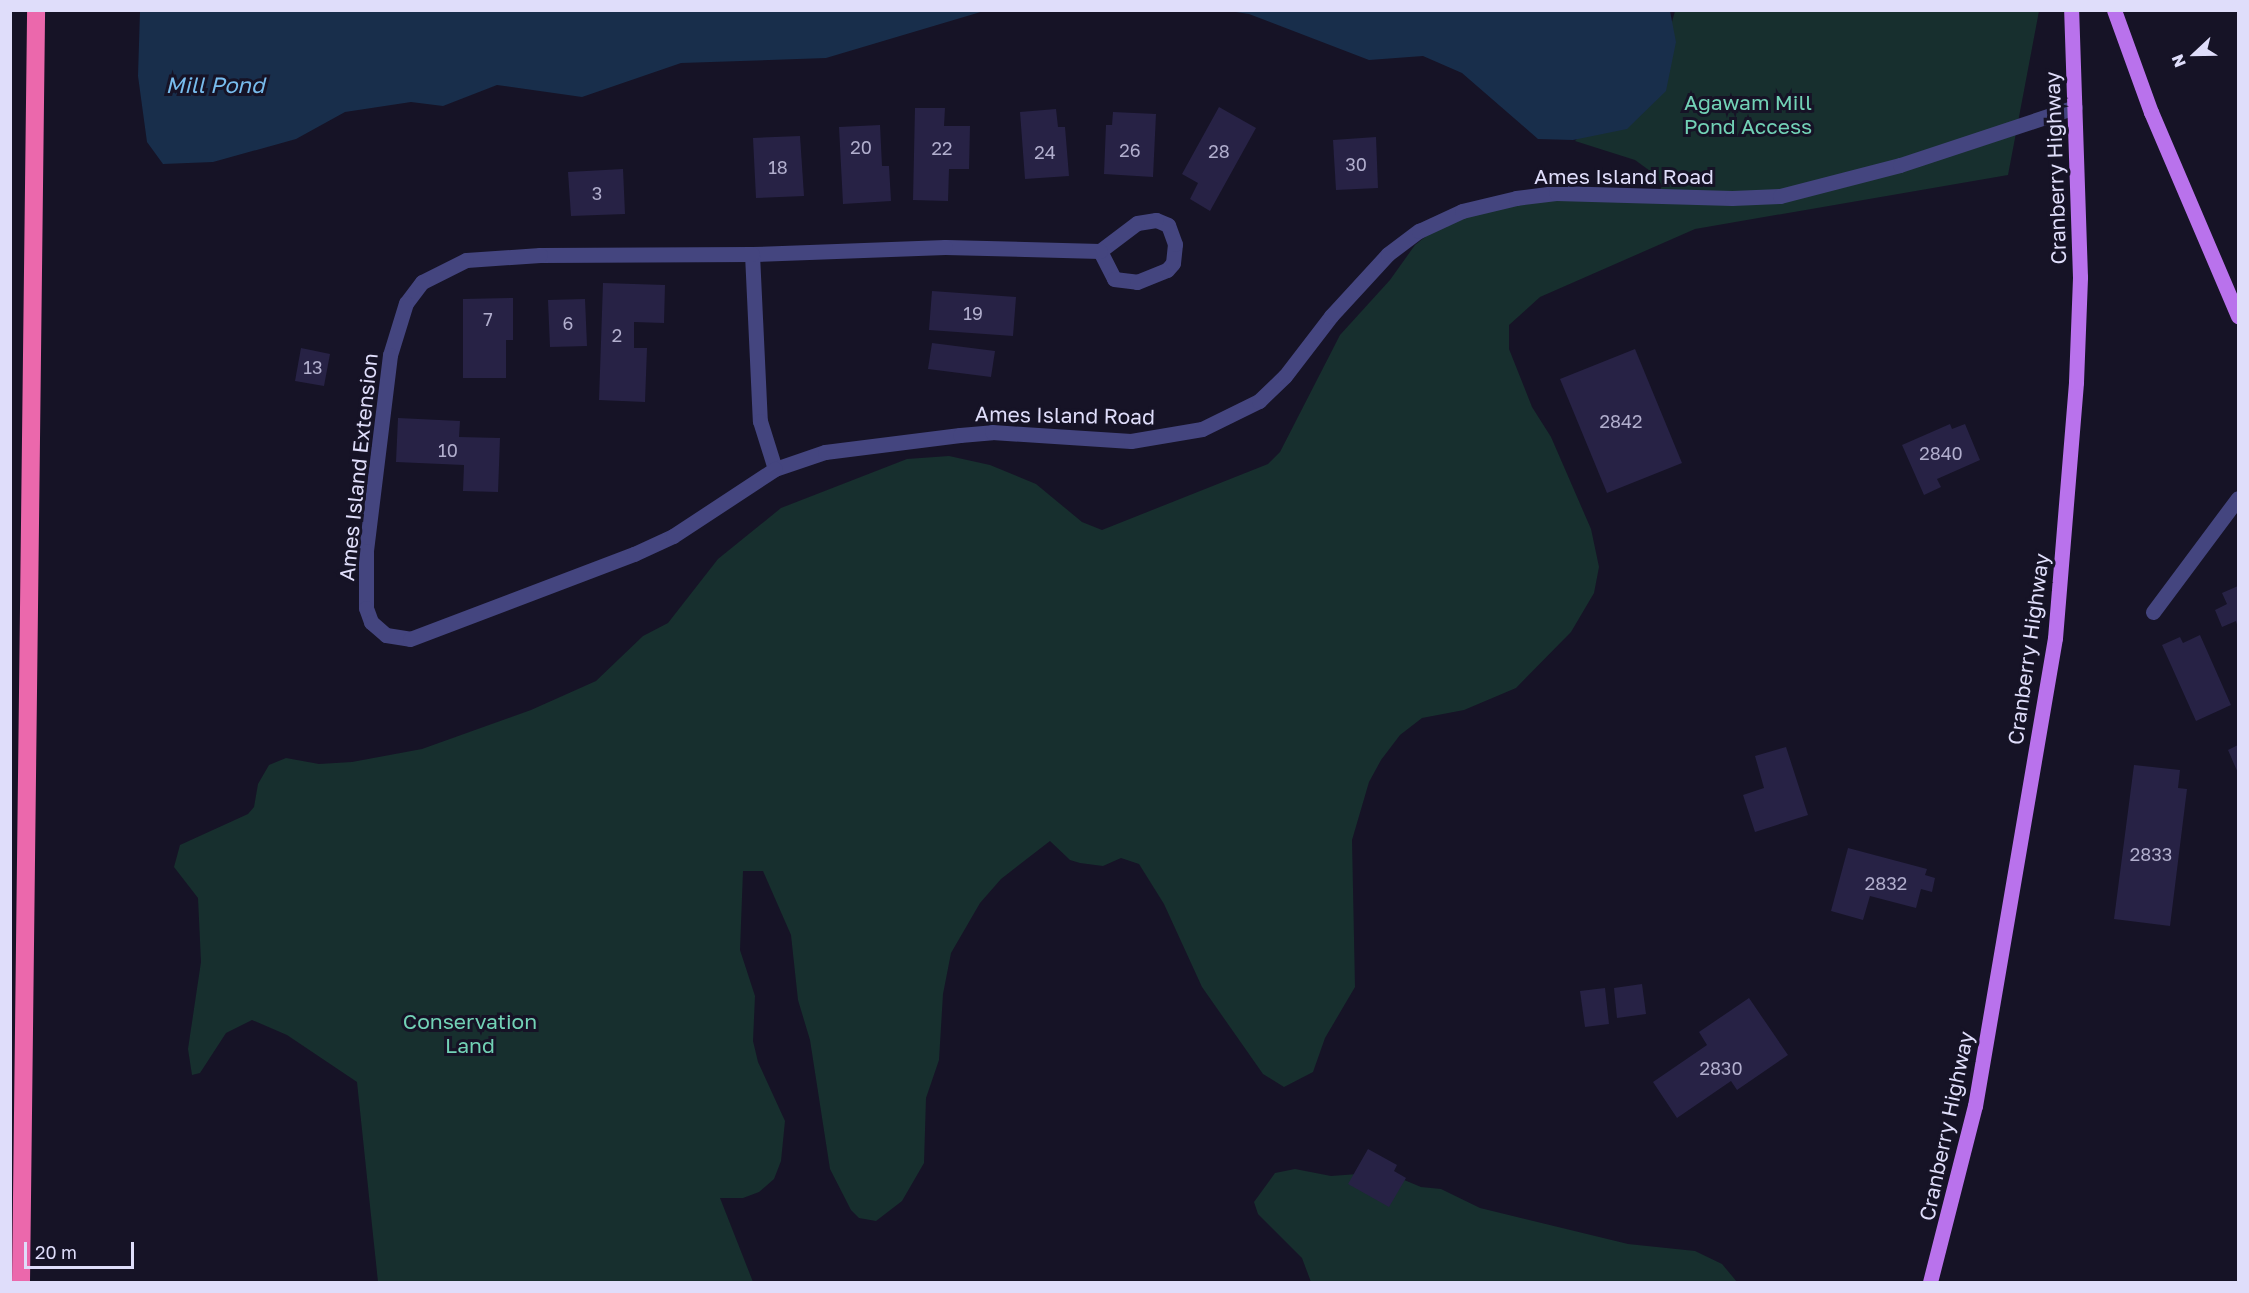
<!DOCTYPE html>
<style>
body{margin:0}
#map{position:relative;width:2249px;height:1293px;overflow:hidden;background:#161326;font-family:"Golos Text",sans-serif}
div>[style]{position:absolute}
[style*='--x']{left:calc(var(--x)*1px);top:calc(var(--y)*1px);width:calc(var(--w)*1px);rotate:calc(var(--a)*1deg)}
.green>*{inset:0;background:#172f2e}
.water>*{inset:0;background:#182e4b}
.building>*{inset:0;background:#272245}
.minor>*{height:15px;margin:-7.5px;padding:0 7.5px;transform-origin:7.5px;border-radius:7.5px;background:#44457f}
.major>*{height:15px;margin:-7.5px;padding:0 7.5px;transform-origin:7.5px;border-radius:7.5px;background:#b972ec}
.highway>*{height:18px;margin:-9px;padding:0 9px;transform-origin:9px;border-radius:9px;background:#eb68ac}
span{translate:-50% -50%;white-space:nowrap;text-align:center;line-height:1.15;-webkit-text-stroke:6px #161326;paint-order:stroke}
.number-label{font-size:18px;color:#b1aecd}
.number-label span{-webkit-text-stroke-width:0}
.park-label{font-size:21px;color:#72d2b6}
.street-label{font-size:21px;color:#dfddfa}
.water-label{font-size:22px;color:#78bced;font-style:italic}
.frame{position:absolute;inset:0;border:12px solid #dfddfa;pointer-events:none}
.north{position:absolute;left:2165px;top:24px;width:60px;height:60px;-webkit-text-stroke:4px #161326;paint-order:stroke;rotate:248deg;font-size:16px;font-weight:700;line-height:24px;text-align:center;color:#dfddfa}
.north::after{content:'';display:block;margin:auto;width:21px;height:27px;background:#dfddfa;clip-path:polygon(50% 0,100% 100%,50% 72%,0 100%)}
.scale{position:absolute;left:24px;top:1242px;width:110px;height:27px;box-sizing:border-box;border:3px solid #dfddfa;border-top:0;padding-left:8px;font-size:18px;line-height:21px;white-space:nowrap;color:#dfddfa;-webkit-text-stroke:4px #161326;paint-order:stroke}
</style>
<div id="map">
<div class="green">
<i style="clip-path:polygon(1675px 11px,2039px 11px,2008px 175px,1695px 229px,1540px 297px,1509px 325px,1509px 349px,1532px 407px,1551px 437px,1591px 529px,1599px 567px,1594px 593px,1571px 632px,1516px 688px,1464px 710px,1422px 718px,1400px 735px,1381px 760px,1369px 782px,1352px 840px,1355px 987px,1325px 1038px,1313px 1072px,1284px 1087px,1263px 1074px,1202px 987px,1164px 904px,1139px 864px,1121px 858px,1103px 866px,1080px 863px,1070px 860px,1050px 841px,1001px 879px,980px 903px,951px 953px,943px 994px,939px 1060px,926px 1098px,924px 1163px,902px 1201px,876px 1221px,859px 1218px,851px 1210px,830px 1169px,810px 1040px,798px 1000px,791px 935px,763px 871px,743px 871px,740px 950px,755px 996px,753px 1041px,758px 1062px,785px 1121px,781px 1161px,774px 1179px,759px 1192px,743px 1198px,720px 1198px,753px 1282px,378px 1282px,357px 1082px,287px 1035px,252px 1020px,226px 1033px,200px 1073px,192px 1075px,188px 1049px,201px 962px,198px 898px,174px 867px,180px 845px,248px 814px,254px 807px,258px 784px,269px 765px,286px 758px,319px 764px,352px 762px,422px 749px,531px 710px,596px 681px,643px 636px,668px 623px,718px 559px,781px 508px,907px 459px,949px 456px,990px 465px,1036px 484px,1082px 522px,1102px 530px,1268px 464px,1280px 452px,1340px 335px,1390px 280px,1415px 245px,1435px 229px,1512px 199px,1659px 192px,1662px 186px,1657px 176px,1635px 160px,1575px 141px,1665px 47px)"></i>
<i style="clip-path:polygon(1295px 1169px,1331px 1176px,1385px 1172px,1421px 1187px,1441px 1189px,1480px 1208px,1628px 1244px,1695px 1251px,1722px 1264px,1737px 1282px,1311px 1282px,1302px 1258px,1258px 1214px,1254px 1202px,1275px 1173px)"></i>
</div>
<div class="water">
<i style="clip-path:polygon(140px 11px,140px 10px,984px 11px,826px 58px,681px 63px,582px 97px,497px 85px,443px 106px,411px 102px,345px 112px,296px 139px,213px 162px,163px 164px,147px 142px,138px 76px)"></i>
<i style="clip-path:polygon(1229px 11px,1670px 11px,1676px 42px,1666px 91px,1627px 129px,1573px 140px,1538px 139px,1462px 73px,1423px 56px,1369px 60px,1249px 14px)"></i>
</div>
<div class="building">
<i style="clip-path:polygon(1219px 107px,1256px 128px,1210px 211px,1190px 199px,1198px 183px,1182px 174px)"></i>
<i style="clip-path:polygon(915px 108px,945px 108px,944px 126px,970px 126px,969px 169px,949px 169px,948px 201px,913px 200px)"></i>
<i style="clip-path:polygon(1056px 109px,1058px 127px,1065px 127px,1069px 176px,1025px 179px,1020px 112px)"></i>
<i style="clip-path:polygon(1113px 112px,1156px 114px,1153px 177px,1104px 174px,1106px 125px,1112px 125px)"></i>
<i style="clip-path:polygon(880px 125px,882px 166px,889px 166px,891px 201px,843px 204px,839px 127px)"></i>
<i style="clip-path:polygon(800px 136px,804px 196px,756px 198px,753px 138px)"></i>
<i style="clip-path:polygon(1376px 137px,1378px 188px,1336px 190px,1333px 140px)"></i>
<i style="clip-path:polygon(623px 169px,625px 214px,571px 216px,568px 172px)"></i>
<i style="clip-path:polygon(603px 283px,665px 285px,664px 323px,634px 322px,634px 348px,647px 348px,645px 402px,599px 400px)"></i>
<i style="clip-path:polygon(932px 291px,1016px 297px,1013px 336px,929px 330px)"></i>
<i style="clip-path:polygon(513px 298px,513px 340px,506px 340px,506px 378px,463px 378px,463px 299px)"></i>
<i style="clip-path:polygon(585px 299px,587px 346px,550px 347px,548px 300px)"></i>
<i style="clip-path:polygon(932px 343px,995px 351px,991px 377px,928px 369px)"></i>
<i style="clip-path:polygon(301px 348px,330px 354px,324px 386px,295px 381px)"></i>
<i style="clip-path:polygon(1635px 349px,1682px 463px,1607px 493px,1560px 379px)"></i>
<i style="clip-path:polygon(398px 418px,460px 421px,459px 437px,500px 438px,498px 492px,463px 491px,464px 465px,396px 462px)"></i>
<i style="clip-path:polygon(1950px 424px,1952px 429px,1965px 424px,1980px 460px,1937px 479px,1941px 487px,1924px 495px,1902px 445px)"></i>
<i style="clip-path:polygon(2238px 586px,2238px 628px,2236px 621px,2222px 627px,2215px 610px,2227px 604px,2222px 593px)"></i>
<i style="clip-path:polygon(2200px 635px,2231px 705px,2196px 721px,2162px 645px,2180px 637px,2183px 643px)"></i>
<i style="clip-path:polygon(2238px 745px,2238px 773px,2228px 750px)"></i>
<i style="clip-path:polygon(1786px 747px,1808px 815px,1755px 832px,1743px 795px,1764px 788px,1755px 756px)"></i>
<i style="clip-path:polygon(2134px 765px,2180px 770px,2178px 788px,2187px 789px,2170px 926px,2114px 919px)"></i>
<i style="clip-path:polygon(1848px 848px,1927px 869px,1925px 875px,1935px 878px,1932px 892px,1921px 889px,1916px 908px,1870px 896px,1863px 920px,1831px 911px)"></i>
<i style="clip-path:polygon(1642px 984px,1646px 1014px,1617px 1018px,1614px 988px)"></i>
<i style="clip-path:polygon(1605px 988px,1609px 1024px,1585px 1027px,1580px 991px)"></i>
<i style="clip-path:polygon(1749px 998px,1788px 1055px,1737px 1090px,1731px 1081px,1677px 1118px,1653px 1082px,1707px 1045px,1699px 1032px)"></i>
<i style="clip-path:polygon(1368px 1149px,1397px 1165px,1394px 1171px,1406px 1178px,1389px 1207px,1348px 1184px)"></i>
</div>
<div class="minor">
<i style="--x:1100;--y:251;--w:31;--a:63"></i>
<i style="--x:1114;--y:279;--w:23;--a:7"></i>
<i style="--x:1137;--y:282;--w:32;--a:-22"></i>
<i style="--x:1167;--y:270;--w:9;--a:-49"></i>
<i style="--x:1173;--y:263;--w:19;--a:-84"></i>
<i style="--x:1175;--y:244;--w:20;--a:-110"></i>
<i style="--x:1168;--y:225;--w:13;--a:-157"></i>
<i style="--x:1156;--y:220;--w:19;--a:171"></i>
<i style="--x:1137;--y:223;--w:46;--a:142.9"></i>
<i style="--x:1100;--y:251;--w:155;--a:-178.5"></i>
<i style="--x:945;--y:247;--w:193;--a:177.9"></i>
<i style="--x:752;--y:254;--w:167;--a:87.3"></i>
<i style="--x:760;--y:421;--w:50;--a:72.6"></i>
<i style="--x:775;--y:469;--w:53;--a:-18.8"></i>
<i style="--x:825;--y:452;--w:136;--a:-7.2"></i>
<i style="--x:960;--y:435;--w:32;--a:-5"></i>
<i style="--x:992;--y:432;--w:139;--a:3.7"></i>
<i style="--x:1131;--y:441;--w:72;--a:-9.6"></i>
<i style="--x:1202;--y:429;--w:64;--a:-26.2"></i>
<i style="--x:1259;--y:401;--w:36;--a:-44"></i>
<i style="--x:1285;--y:376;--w:76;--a:-52.5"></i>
<i style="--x:1331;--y:316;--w:84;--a:-47.4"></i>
<i style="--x:1388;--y:254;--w:39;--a:-37"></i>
<i style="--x:1419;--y:231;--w:47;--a:-24.9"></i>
<i style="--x:1462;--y:211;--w:56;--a:-13.5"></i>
<i style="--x:1516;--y:198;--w:40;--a:-7.1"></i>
<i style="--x:1556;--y:193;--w:176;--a:1.6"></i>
<i style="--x:1732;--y:198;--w:48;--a:-2.4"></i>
<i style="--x:1780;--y:196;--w:124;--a:-14.5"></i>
<i style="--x:1900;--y:165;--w:184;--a:-18.3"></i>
<i style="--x:752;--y:254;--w:212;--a:179.7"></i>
<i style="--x:540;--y:255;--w:74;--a:176.1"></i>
<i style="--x:466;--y:260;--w:49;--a:153.4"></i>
<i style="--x:422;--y:282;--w:26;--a:127"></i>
<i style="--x:406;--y:303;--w:54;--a:107.1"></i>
<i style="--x:390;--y:355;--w:197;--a:97"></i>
<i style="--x:366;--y:551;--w:57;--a:90"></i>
<i style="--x:366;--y:608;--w:15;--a:70"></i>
<i style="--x:371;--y:622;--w:20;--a:41"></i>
<i style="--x:386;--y:635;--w:24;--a:9"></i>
<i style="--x:410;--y:639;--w:240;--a:-20.8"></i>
<i style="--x:634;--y:554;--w:43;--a:-24.8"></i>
<i style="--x:673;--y:536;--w:122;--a:-33.3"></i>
<i style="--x:2153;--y:612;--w:142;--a:-53.3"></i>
</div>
<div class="major">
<i style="--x:2114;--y:10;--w:109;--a:70.1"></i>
<i style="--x:2151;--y:112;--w:222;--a:66.9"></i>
<i style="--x:1930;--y:1282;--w:182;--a:-75.7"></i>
<i style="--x:1975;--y:1106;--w:475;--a:-80.3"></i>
<i style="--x:2055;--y:638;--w:257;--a:-85.3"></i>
<i style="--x:2076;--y:382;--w:105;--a:-87.8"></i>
<i style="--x:2080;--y:277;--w:267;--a:-91.9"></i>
</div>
<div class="highway">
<i style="--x:21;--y:1282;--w:1272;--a:-89.32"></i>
</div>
<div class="number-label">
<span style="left:861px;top:147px">20</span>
<span style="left:942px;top:148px">22</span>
<span style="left:1130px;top:150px">26</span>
<span style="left:1219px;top:151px">28</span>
<span style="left:1045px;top:152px">24</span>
<span style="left:1356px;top:164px">30</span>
<span style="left:778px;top:167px">18</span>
<span style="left:597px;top:193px">3</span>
<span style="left:973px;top:313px">19</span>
<span style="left:488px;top:319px">7</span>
<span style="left:568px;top:323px">6</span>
<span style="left:617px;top:335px">2</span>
<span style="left:313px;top:367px">13</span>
<span style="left:1621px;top:421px">2842</span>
<span style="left:448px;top:450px">10</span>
<span style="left:1941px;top:453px">2840</span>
<span style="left:2151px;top:854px">2833</span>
<span style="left:1886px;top:883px">2832</span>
<span style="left:1721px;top:1068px">2830</span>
</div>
<div class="park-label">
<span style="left:1748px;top:114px">Agawam Mill<br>Pond Access</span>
<span style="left:470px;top:1033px">Conservation<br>Land</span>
</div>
<div class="street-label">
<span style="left:2055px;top:168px;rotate:-92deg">Cranberry Highway</span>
<span style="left:1624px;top:176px">Ames Island Road</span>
<span style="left:1065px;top:415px;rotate:1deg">Ames Island Road</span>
<span style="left:358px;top:467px;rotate:-84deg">Ames Island Extension</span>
<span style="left:2028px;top:649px;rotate:-82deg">Cranberry Highway</span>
<span style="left:1946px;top:1126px;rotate:-78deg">Cranberry Highway</span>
</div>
<div class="water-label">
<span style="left:215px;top:85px">Mill Pond</span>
</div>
<div class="frame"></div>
<div class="north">N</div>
<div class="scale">20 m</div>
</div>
